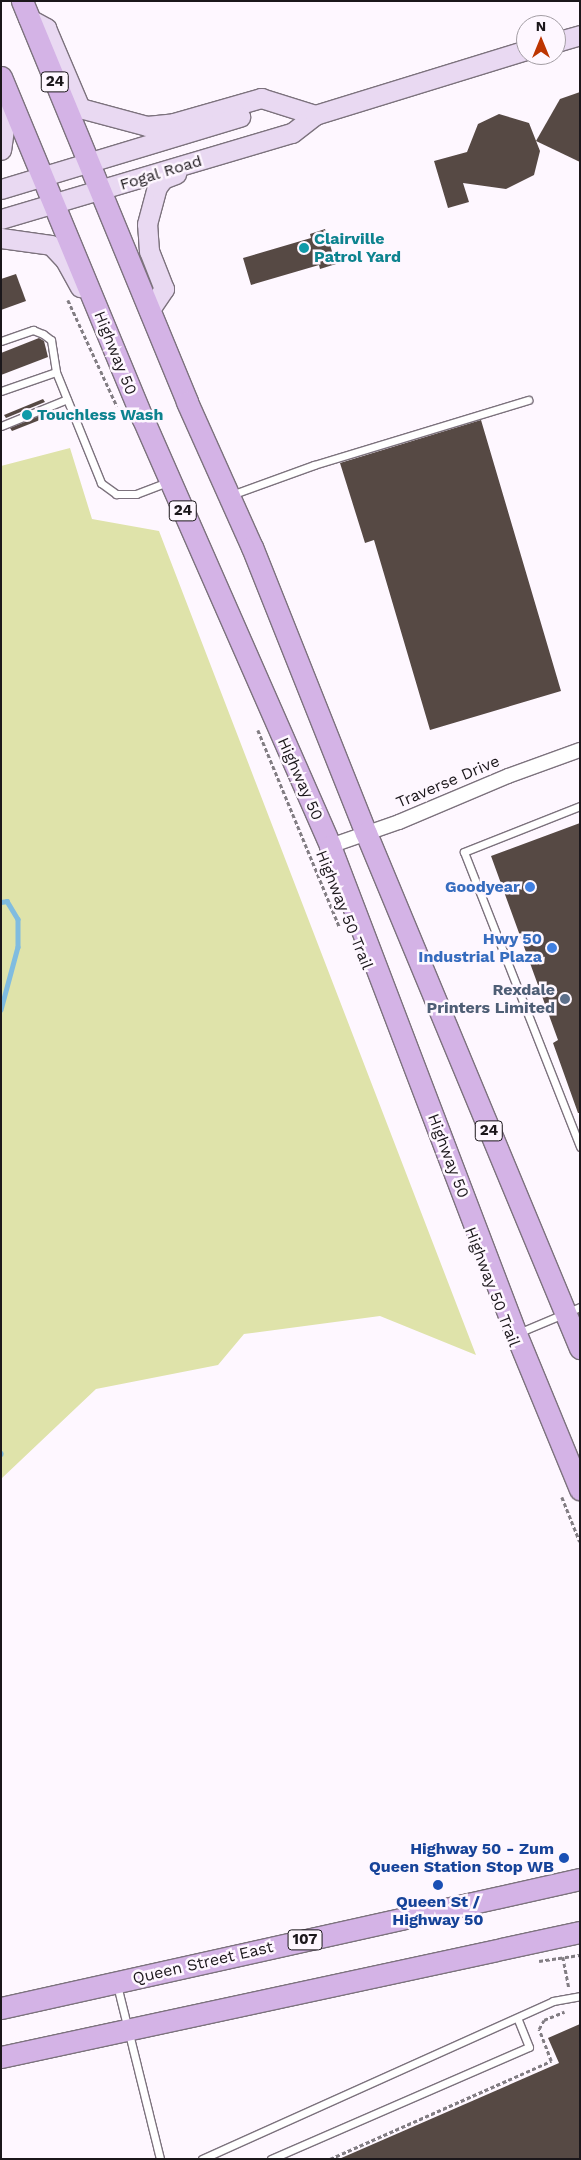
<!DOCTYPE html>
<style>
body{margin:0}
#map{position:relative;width:581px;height:2160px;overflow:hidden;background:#fef7ff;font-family:"Work Sans",sans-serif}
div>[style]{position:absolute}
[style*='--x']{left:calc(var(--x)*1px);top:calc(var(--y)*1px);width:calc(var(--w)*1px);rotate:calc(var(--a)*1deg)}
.green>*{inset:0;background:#dfe3aa}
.stream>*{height:4.5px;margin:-2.25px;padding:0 2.25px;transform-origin:2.25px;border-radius:2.25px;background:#80bce0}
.building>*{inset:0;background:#564944}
.path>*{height:2.5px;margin-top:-1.25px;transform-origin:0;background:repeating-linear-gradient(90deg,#827d83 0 4px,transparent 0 6.5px)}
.roads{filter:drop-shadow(1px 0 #7c727d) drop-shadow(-1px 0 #7c727d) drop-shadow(0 1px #7c727d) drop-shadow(0 -1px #7c727d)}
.lane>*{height:7px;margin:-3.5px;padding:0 3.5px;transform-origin:3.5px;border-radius:3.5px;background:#fff}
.street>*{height:14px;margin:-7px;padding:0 7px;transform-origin:7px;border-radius:7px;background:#fff}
.secondary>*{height:19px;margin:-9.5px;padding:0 9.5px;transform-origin:9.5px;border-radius:9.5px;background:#e9d9f2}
.primary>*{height:21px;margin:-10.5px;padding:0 10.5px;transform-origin:10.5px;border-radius:10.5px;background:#d4b3e6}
.dots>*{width:14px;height:14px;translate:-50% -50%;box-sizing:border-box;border:2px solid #fef7ff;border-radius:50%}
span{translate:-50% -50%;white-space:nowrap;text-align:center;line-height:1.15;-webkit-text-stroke:5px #fef7ff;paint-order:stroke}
.shield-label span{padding:1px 4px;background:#fef7ff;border:1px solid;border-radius:4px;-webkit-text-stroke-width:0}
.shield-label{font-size:15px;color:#1b171b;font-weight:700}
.street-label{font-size:16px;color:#1b171b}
.culture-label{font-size:16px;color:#0d838f;font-weight:700}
.left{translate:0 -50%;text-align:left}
.shop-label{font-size:16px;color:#366cbe;font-weight:700}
.right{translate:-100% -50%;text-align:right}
.service-label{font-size:16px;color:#4e5e75;font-weight:700}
.transit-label{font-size:16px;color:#164399;font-weight:700}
.frame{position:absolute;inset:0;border:2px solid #1b171b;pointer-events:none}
.north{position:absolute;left:516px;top:15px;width:50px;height:50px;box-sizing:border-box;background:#fef7ff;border:1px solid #a39da4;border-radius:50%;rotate:0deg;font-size:14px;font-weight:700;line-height:20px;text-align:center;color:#1b171b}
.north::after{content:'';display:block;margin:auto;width:18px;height:22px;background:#bd3501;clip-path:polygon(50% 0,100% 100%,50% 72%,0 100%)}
</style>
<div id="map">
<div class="green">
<i style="clip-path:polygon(70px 448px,92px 519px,159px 531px,476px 1355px,380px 1316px,244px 1334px,218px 1365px,96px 1389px,1px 1479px,1px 466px)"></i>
</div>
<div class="stream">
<i style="--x:1;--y:902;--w:6;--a:-9"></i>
<i style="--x:7;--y:901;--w:21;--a:59"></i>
<i style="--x:18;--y:919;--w:28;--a:90"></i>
<i style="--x:18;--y:947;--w:65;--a:105.1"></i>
<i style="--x:1;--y:1453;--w:1;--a:90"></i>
</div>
<div class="building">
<i style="clip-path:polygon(580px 92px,580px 162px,536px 141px,560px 99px)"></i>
<i style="clip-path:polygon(499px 114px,529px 123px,540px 151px,534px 175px,506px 189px,463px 183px,469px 202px,448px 208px,434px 161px,467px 152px,478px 124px)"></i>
<i style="clip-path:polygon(325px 229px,336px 264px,320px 269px,319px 265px,251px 285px,243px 258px,311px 238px,310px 234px)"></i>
<i style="clip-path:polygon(16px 274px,26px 301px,1px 310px,1px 279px)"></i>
<i style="clip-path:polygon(39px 338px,44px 341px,48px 357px,1px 375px,1px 353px)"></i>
<i style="clip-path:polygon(43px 399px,45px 402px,6px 418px,4px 415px)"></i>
<i style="clip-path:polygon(49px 412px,50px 416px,12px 431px,10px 428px)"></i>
<i style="clip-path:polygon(481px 420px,561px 691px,430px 730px,374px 540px,365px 543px,340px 463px)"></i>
<i style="clip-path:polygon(580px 823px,580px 1113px,578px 1113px,553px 1043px,558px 1040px,491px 856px)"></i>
<i style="clip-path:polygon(580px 2024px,580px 2159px,339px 2159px,559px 2063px,548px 2038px)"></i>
</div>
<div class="path">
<i style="--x:68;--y:300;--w:117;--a:65.2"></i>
<i style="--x:258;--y:730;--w:214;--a:67.5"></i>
<i style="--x:562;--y:1497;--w:48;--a:68.2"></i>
<i style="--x:563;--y:1957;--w:32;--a:79"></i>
<i style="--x:539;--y:1961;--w:41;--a:-8.3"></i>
<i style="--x:330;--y:2159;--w:242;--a:-23.9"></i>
<i style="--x:551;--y:2061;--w:34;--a:-111"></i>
<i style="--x:539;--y:2029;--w:10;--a:-61"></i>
<i style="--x:544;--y:2020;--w:22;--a:-22"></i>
</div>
<div class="roads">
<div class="lane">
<i style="--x:1;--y:341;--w:34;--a:-19"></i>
<i style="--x:33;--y:330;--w:11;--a:22"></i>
<i style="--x:43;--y:334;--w:10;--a:37"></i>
<i style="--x:51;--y:340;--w:32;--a:81"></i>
<i style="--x:1;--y:391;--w:58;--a:-19.1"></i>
<i style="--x:56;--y:372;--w:120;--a:67.9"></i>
<i style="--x:101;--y:483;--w:19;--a:36"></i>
<i style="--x:116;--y:494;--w:20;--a:0"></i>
<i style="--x:136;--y:494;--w:33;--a:-21"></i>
<i style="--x:1;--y:426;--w:71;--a:-22.2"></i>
<i style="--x:231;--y:495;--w:88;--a:-19.9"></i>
<i style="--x:314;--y:465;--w:224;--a:-16.9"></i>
<i style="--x:580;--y:806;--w:125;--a:158.4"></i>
<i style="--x:464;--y:852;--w:317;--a:68.5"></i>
<i style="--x:518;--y:1333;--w:67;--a:-22.8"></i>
<i style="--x:117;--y:1985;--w:179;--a:76.1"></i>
<i style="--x:202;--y:2159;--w:385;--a:-24.2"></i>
<i style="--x:553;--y:2001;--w:27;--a:-10"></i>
<i style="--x:271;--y:2159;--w:281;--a:-23.5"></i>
<i style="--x:529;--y:2047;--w:31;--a:-112"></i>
</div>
<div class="street">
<i style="--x:330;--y:846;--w:73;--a:-19.2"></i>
<i style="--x:399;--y:822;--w:118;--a:-22.9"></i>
<i style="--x:508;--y:776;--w:77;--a:-19.9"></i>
</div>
<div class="secondary">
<i style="--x:28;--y:18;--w:21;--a:29"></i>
<i style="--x:46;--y:28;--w:87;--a:67"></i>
<i style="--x:80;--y:108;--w:69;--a:15"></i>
<i style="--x:147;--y:126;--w:27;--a:-6"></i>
<i style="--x:174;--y:123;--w:91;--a:-16"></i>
<i style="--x:261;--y:98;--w:57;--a:17.5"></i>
<i style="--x:556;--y:42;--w:25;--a:-16"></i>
<i style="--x:1;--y:112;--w:11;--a:68"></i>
<i style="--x:5;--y:122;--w:28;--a:98"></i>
<i style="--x:1;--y:189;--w:250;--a:-16.8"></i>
<i style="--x:1;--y:219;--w:303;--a:-16.5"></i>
<i style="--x:292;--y:133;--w:29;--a:-38"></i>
<i style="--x:315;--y:115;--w:221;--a:-17.1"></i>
<i style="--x:1;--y:238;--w:50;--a:8"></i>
<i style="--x:51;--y:245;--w:21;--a:47"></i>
<i style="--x:65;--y:260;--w:31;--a:61"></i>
<i style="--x:149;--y:311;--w:27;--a:-56"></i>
<i style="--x:164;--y:289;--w:41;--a:-111.5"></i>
<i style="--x:149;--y:251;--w:27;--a:-94"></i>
<i style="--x:147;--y:224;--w:38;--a:-75"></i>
<i style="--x:157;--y:187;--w:10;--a:-53"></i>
<i style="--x:163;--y:179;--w:14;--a:-21"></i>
</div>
<div class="primary">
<i style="--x:22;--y:1;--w:434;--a:67.6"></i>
<i style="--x:187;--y:402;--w:159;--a:65.9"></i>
<i style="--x:252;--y:547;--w:308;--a:68.3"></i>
<i style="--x:366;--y:833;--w:558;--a:67.44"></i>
<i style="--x:1;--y:77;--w:370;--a:67.5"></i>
<i style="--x:143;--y:419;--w:466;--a:66.3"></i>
<i style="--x:330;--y:846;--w:522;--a:69.14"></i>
<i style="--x:516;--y:1334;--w:168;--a:67.6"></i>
<i style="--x:1;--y:2008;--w:593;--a:-12.56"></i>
<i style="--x:1;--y:2057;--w:592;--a:-12.18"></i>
</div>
</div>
<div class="dots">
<i style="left:304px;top:248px;background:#0f9aa8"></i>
<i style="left:27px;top:415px;background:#0f9aa8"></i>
<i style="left:530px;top:887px;background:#3f7fe0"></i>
<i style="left:552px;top:948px;background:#3f7fe0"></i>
<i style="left:565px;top:999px;background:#5c6f8a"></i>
<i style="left:564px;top:1858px;background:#1a4fb4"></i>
<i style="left:438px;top:1885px;background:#1a4fb4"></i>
</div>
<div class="shield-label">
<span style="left:55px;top:82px">24</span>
<span style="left:183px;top:511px">24</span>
<span style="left:489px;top:1131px">24</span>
<span style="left:305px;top:1940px">107</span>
</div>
<div class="street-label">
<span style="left:161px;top:173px;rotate:-17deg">Fogal Road</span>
<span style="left:115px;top:353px;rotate:68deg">Highway 50</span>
<span style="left:300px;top:779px;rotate:66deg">Highway 50</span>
<span style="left:448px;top:782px;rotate:-23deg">Traverse Drive</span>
<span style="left:344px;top:910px;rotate:68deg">Highway 50 Trail</span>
<span style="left:448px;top:1156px;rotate:69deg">Highway 50</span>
<span style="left:492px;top:1287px;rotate:69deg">Highway 50 Trail</span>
<span style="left:203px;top:1963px;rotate:-13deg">Queen Street East</span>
</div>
<div class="culture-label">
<span class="left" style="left:314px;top:248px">Clairville<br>Patrol Yard</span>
<span class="left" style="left:37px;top:415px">Touchless Wash</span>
</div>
<div class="shop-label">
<span class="right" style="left:520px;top:887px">Goodyear</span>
<span class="right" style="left:542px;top:948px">Hwy 50<br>Industrial Plaza</span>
</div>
<div class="service-label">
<span class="right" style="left:555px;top:999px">Rexdale<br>Printers Limited</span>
</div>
<div class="transit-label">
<span class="right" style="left:554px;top:1858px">Highway 50 - Zum<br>Queen Station Stop WB</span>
<span style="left:438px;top:1911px">Queen St /<br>Highway 50</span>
</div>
<div class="frame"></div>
<div class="north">N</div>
</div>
